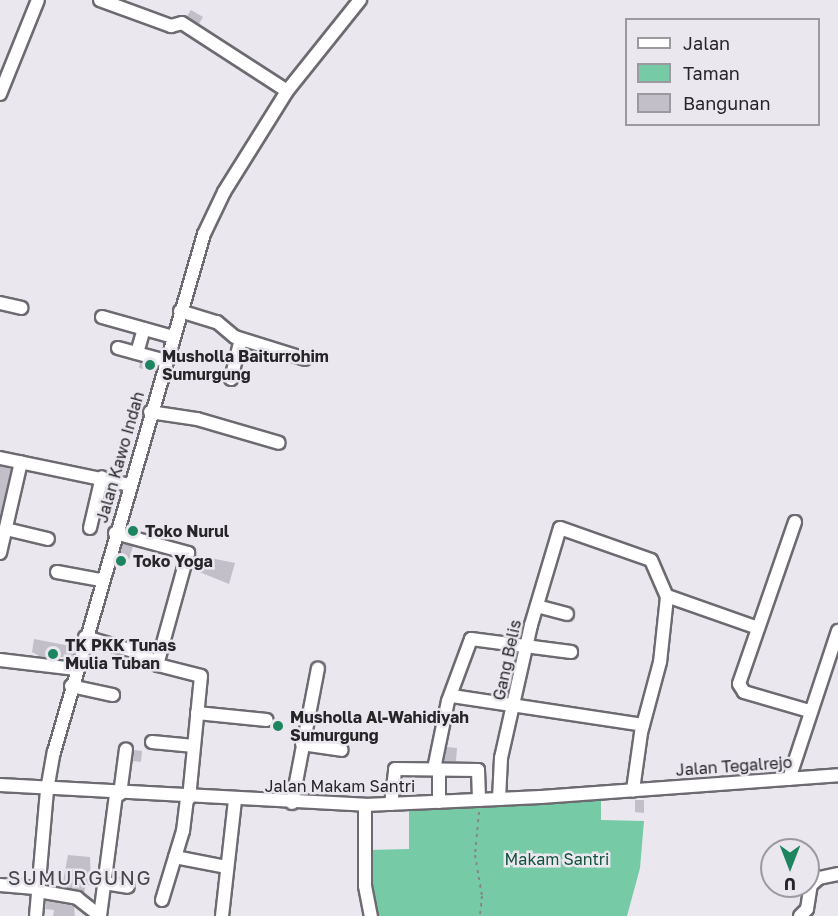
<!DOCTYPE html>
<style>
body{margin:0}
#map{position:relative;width:838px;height:916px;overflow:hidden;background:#eae7ef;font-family:"Golos Text",sans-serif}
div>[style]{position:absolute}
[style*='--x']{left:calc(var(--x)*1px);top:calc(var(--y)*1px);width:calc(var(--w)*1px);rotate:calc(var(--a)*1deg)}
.green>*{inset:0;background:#76caa5}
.building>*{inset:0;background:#c3bfc8}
.path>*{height:2px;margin-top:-1px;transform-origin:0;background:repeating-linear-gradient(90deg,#87858a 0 3px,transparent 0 7.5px)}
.roads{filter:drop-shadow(2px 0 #6d6a71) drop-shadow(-2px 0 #6d6a71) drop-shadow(0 2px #6d6a71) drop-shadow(0 -2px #6d6a71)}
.minor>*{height:12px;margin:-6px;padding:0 6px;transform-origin:6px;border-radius:6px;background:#fff}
.dots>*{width:16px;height:16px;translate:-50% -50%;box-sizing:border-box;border:3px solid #eae7ef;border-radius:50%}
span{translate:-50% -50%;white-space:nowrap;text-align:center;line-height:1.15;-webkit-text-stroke:5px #eae7ef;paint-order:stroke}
.poi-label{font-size:16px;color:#262528;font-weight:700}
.left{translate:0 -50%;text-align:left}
.street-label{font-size:16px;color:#262528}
.park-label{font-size:16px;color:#10533b}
.quarter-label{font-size:20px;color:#48454c;letter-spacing:1.5px}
.legend{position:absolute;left:625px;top:18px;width:195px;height:108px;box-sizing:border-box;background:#eae7ef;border:2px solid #9c999f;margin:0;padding:8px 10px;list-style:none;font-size:18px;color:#262528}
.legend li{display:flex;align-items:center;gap:12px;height:30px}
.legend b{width:30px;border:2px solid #9c999f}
.north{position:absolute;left:760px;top:838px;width:60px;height:60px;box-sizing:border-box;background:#eae7ef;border:2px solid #9c999f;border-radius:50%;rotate:180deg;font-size:16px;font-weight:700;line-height:24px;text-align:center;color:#262528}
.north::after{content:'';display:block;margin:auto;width:21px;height:27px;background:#1c845f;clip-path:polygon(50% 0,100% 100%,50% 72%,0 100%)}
</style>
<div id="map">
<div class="green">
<i style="clip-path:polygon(601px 798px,601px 820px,644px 821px,640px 868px,627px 916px,374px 916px,368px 850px,409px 849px,409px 808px)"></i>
</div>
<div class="building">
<i style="clip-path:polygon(191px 10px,203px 17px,199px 24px,187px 16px)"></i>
<i style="clip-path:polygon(140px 363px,157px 367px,155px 372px,139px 368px)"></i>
<i style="clip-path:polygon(0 466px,11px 469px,0 516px)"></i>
<i style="clip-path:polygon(123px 544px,133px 546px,127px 567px,117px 564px)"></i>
<i style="clip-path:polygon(196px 555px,235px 563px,229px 584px,192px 569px)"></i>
<i style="clip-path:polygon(34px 639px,76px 647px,73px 657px,41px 657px,32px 652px)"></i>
<i style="clip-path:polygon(447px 747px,457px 748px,456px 761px,444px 761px)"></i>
<i style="clip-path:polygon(134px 750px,142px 751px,141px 762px,133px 761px)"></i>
<i style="clip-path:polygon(635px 800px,644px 800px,644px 813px,635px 812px)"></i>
<i style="clip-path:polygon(68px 855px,90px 857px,91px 886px,86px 885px,84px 893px,62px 887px)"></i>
<i style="clip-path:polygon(46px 901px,74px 906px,75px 916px,53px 916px,54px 910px,45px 909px)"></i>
</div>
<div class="path">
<i style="--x:479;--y:812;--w:43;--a:95.3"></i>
<i style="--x:475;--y:855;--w:42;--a:80.3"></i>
<i style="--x:482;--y:896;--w:20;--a:96"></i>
</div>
<div class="roads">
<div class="minor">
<i style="--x:100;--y:0;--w:76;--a:20.1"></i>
<i style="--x:171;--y:26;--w:11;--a:-15"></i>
<i style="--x:182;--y:23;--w:125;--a:32.9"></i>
<i style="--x:0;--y:94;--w:101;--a:-68"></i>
<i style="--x:0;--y:303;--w:22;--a:13"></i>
<i style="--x:180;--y:311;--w:39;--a:17"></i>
<i style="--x:217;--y:322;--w:23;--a:40"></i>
<i style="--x:235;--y:337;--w:73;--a:17.4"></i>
<i style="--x:102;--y:317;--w:74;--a:15.7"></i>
<i style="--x:118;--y:348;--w:50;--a:15.2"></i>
<i style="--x:137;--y:353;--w:25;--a:-74"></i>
<i style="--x:231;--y:379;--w:41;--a:-76"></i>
<i style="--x:150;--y:412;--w:48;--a:8.5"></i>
<i style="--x:197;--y:419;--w:85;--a:16.3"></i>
<i style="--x:0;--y:458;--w:132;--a:11.8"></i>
<i style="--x:795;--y:522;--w:171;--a:109.1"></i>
<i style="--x:739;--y:684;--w:9;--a:58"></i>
<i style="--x:744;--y:692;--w:68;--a:16.3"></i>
<i style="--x:90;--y:528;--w:52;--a:-76.8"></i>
<i style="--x:6;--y:529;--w:43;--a:13.4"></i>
<i style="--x:115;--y:533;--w:76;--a:15.3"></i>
<i style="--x:188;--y:553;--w:116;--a:105.5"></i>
<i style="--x:0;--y:553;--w:93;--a:-77"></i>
<i style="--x:57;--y:572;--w:45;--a:10.3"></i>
<i style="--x:667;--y:596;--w:96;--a:19.4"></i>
<i style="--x:537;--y:606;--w:31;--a:15"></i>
<i style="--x:85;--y:637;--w:60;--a:16.3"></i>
<i style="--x:143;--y:654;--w:19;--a:36"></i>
<i style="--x:158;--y:665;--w:44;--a:14.3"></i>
<i style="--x:201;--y:676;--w:123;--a:95.6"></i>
<i style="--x:0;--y:660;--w:77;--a:6.8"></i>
<i style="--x:71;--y:686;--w:43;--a:12.1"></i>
<i style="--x:452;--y:696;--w:193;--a:8.6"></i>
<i style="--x:197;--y:713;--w:70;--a:5.7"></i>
<i style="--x:152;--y:742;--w:42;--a:5.4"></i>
<i style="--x:302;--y:744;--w:40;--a:8.5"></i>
<i style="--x:434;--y:769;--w:69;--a:-78.4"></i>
<i style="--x:448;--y:701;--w:66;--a:-69.6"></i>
<i style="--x:471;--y:639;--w:101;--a:7.4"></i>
<i style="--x:789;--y:779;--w:156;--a:-71.7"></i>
<i style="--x:0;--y:785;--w:366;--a:3.1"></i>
<i style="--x:365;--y:805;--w:176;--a:-2.6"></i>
<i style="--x:541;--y:797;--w:298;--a:-4.2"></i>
<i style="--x:120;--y:794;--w:45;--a:-82.4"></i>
<i style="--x:499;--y:799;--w:41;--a:-87.2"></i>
<i style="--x:501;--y:758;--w:136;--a:-77.3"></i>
<i style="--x:531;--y:625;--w:101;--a:-73.4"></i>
<i style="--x:560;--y:528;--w:96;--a:19.4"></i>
<i style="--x:651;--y:560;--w:40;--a:66.6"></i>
<i style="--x:667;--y:597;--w:65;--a:96.1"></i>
<i style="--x:660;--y:662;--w:73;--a:105"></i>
<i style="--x:641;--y:733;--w:58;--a:98"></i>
<i style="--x:439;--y:802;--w:33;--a:-90"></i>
<i style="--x:292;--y:803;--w:137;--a:-79.1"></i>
<i style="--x:391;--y:804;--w:35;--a:-83"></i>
<i style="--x:395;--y:769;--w:83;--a:0.7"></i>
<i style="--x:478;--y:770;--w:30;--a:88"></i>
<i style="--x:365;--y:805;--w:81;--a:90"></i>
<i style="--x:365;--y:886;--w:31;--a:79"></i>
<i style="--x:175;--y:857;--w:53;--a:10.9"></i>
<i style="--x:104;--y:883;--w:24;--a:9"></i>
<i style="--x:0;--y:885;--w:38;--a:5"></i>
<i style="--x:38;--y:891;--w:40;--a:10"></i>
<i style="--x:77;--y:898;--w:29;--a:38"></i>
<i style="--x:162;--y:900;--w:72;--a:-73.1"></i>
<i style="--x:183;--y:831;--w:33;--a:-83"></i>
<i style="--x:36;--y:916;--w:126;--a:-85"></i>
<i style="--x:47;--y:790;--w:39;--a:-80"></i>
<i style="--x:54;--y:752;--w:539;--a:-73.85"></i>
<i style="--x:204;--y:234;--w:47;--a:-64.5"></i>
<i style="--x:224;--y:192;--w:119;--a:-58"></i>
<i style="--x:287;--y:91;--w:117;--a:-51.3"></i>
<i style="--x:100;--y:916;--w:123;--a:-82.5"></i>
<i style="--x:222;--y:916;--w:117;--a:-83.6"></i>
<i style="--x:800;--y:916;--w:10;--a:-45"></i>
<i style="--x:807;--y:909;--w:24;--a:-81"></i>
<i style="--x:811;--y:885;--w:11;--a:-41"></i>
<i style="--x:819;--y:878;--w:19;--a:-12"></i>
</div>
</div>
<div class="dots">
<i style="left:150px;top:365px;background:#1c845f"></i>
<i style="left:133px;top:531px;background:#1c845f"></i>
<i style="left:121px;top:561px;background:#1c845f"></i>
<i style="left:53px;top:654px;background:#1c845f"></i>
<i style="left:278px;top:726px;background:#1c845f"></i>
</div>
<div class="poi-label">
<span class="left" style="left:162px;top:365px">Musholla Baiturrohim<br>Sumurgung</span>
<span class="left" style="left:145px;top:531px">Toko Nurul</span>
<span class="left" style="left:133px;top:561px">Toko Yoga</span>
<span class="left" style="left:65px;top:654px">TK PKK Tunas<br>Mulia Tuban</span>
<span class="left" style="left:290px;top:726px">Musholla Al-Wahidiyah<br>Sumurgung</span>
</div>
<div class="street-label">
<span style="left:120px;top:457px;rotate:-74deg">Jalan Kawo Indah</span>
<span style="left:507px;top:660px;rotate:-78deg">Gang Belis</span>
<span style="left:734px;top:766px;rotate:-4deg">Jalan Tegalrejo</span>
<span style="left:340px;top:786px">Jalan Makam Santri</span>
</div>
<div class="park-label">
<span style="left:557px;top:859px">Makam Santri</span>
</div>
<div class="quarter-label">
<span style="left:80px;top:877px">SUMURGUNG</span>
</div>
<ul class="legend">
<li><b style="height:8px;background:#fff"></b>Jalan</li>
<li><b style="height:16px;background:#76caa5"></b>Taman</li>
<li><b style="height:16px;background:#c3bfc8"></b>Bangunan</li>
</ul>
<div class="north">U</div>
</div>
